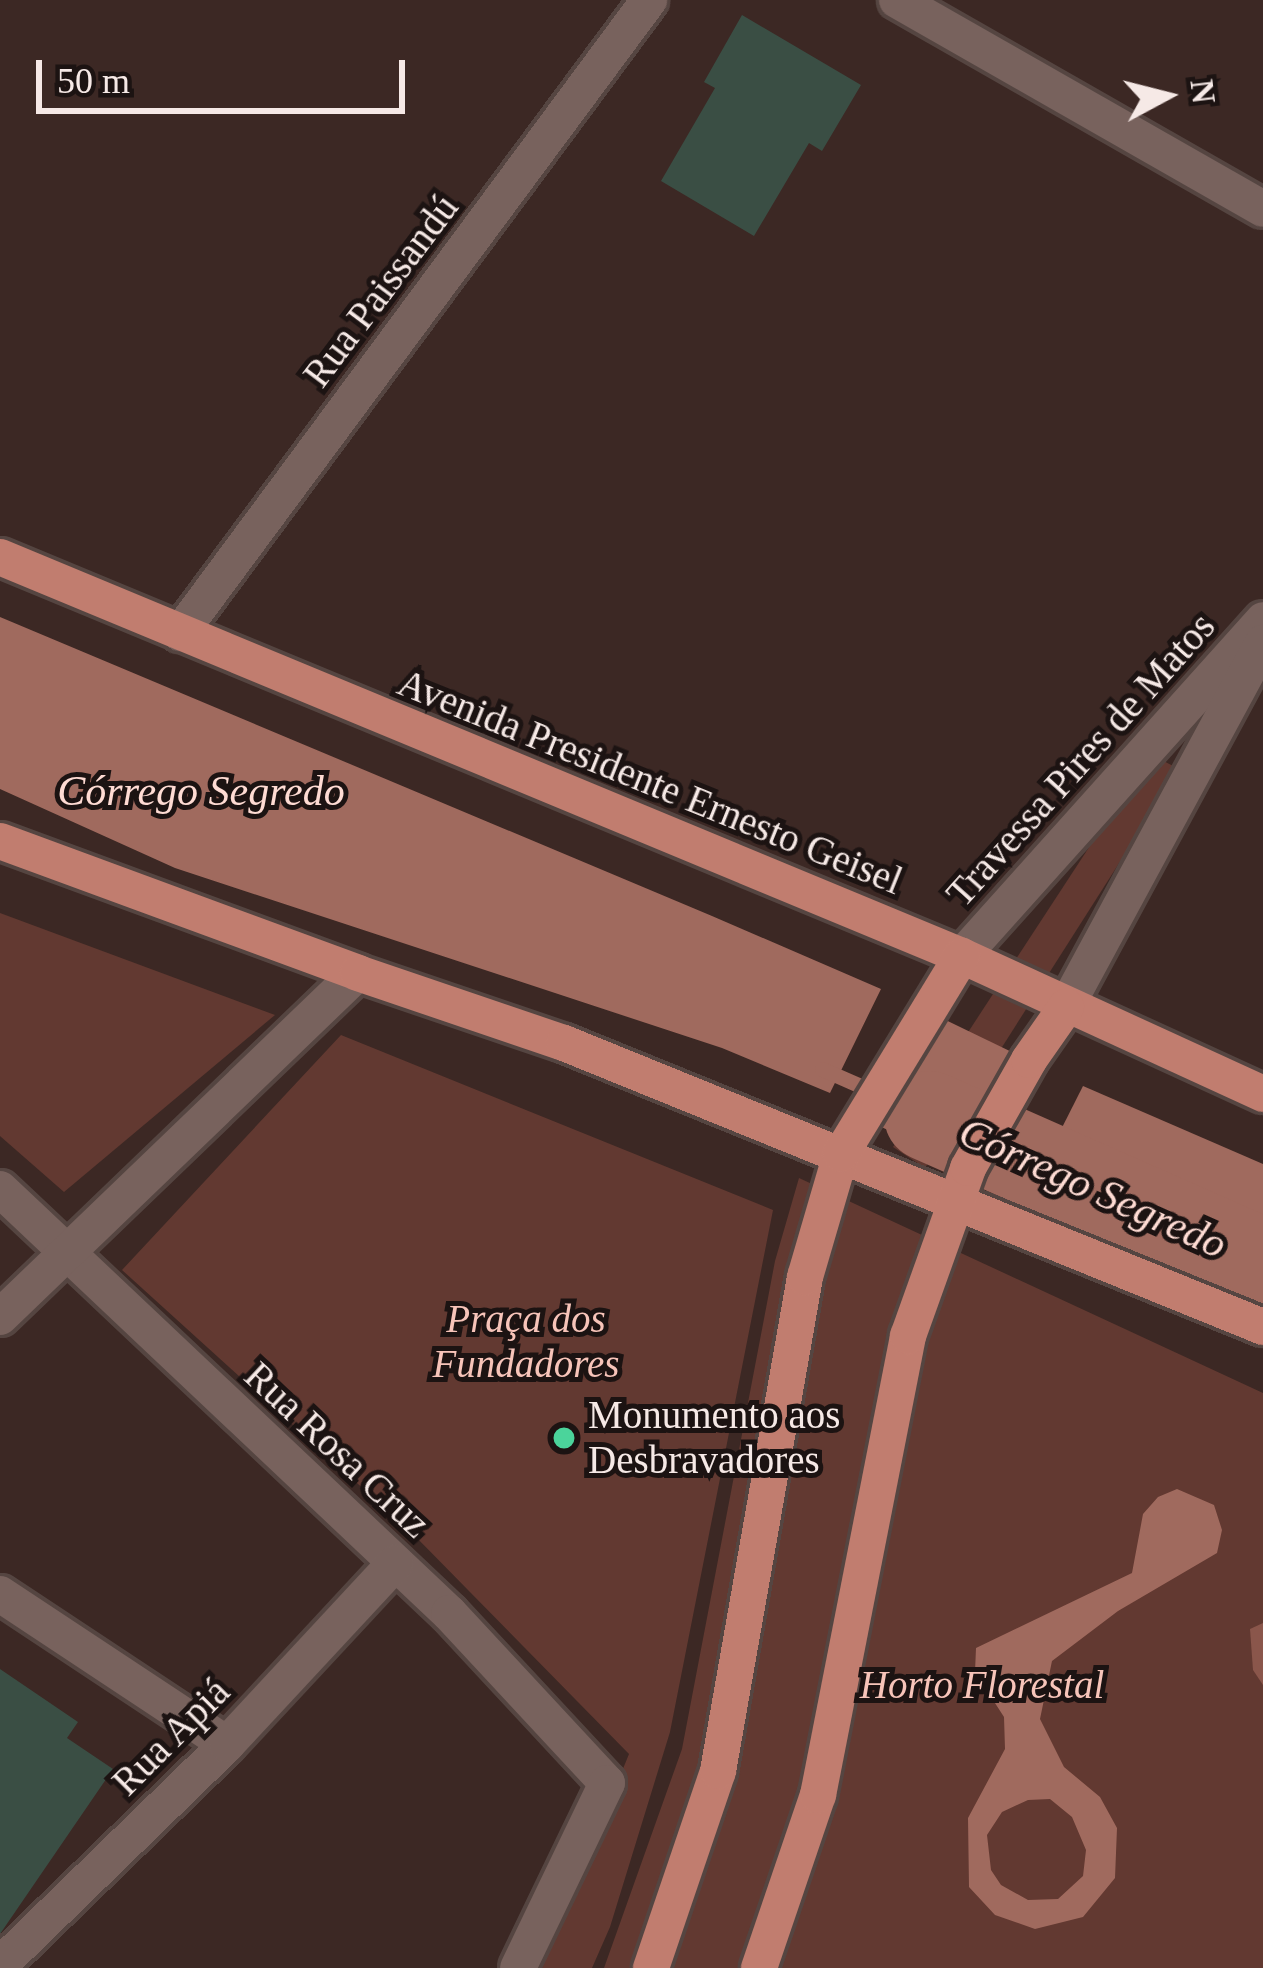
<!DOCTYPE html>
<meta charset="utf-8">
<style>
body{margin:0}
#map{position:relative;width:1263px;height:1968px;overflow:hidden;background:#3c2824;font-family:Georgia,serif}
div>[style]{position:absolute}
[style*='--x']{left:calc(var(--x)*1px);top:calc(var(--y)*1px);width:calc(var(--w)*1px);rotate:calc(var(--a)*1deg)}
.green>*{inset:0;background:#623931}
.forest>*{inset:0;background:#8a564b}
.water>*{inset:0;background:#a06a5e}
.stream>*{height:15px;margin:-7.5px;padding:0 7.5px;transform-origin:7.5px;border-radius:7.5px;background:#a06a5e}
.river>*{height:90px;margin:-45px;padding:0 45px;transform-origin:45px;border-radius:45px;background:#a06a5e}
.building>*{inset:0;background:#3a4e44}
.roads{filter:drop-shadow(3px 0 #554541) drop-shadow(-3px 0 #554541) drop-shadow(0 3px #554541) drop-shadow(0 -3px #554541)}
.minor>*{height:36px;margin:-18px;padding:0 18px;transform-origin:18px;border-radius:18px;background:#78625d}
.major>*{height:36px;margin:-18px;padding:0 18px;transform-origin:18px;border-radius:18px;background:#c17d6f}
.dots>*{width:33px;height:33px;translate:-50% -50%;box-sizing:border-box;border:6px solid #1c1312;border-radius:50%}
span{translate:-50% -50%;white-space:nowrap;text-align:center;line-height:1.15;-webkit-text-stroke:10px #1c1312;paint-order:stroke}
.street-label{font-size:39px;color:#f6e9e6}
.park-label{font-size:39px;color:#f7c4b9;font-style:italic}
.poi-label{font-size:39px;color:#f6e9e6}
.left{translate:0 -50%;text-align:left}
.water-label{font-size:42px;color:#fedbd3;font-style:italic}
.north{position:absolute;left:1107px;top:36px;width:120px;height:120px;-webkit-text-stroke:9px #1c1312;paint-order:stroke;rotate:83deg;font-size:33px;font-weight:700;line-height:48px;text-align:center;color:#f6e9e6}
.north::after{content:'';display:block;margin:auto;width:42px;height:54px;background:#f6e9e6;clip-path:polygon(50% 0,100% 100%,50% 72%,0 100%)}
.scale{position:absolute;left:36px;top:60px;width:369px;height:54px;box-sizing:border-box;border:6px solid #f6e9e6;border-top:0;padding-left:15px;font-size:36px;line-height:42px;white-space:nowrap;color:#f6e9e6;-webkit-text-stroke:9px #1c1312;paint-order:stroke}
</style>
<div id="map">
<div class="green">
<i style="clip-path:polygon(1150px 754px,1179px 769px,925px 1168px,893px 1147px)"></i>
<i style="clip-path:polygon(0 913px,275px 1015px,64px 1192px,0 1136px)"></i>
<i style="clip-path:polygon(341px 1035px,773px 1210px,670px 1732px,610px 1927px,592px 1968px,542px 1968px,629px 1754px,411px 1532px,122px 1270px)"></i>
<i style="clip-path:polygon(799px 1178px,1263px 1393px,1263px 1968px,604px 1968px,682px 1749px,775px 1261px)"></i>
</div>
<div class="forest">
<i style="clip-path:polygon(1263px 1623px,1263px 1685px,1253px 1670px,1250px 1629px)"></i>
</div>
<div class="water">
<i style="clip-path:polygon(0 617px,712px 916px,881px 989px,830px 1093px,722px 1048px,175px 868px,0 789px)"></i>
<i style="clip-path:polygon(927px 1011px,1026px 1059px,966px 1166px,864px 1119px)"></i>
<i style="clip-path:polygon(1083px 1086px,1263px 1164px,1263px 1297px,1029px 1193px)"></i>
<i style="clip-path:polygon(evenodd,1177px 1489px,1214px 1505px,1222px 1530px,1217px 1553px,1118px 1611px,1052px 1661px,1040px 1719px,1064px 1767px,1100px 1797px,1117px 1828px,1115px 1878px,1083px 1917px,1035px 1929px,995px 1915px,969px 1887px,968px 1818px,1005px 1749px,1004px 1717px,975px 1672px,976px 1648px,1132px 1573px,1143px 1514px,1158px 1497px,1177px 1489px,1050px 1799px,1072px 1817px,1086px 1850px,1083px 1876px,1058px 1899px,1028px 1900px,1001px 1885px,991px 1870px,987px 1835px,1002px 1812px,1028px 1800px,1050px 1799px)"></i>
</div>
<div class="stream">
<i style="--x:822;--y:1069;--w:60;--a:23.6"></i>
</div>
<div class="river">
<i style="--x:929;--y:1116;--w:365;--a:23.8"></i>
</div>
<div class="building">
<i style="clip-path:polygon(742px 15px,861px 85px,822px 151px,809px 143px,754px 236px,661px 181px,715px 88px,704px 82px)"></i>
<i style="clip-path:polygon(0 1669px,78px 1722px,67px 1738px,113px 1769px,0 1934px)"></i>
</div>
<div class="roads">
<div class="minor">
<i style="--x:897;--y:0;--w:421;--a:29.7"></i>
<i style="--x:180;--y:633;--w:788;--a:-53.46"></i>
<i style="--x:962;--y:956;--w:451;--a:-48.1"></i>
<i style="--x:1066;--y:1007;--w:414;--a:-61.6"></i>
<i style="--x:0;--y:1189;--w:618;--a:43.36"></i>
<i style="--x:449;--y:1613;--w:232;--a:47.1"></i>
<i style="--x:607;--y:1783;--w:205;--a:115.7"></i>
<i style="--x:0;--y:1317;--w:496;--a:-43.9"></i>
<i style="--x:0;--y:1594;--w:272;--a:33.5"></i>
<i style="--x:0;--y:1965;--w:317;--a:-44.2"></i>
<i style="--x:227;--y:1744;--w:247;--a:-47.1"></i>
</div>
<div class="major">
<i style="--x:0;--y:557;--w:1041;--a:22.53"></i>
<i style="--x:962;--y:956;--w:331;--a:24.6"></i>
<i style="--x:0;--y:841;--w:382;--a:20.2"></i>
<i style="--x:358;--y:973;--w:218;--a:18.8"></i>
<i style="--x:564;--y:1043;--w:754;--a:22.11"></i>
<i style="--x:651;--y:1968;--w:208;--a:-71.2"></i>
<i style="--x:718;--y:1771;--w:502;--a:-80.01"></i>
<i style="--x:805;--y:1277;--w:128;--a:-73.7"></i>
<i style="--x:841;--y:1154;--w:232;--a:-58.6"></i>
<i style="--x:759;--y:1968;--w:183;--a:-71.2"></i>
<i style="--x:818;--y:1795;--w:468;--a:-78.9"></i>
<i style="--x:908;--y:1336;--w:178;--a:-70.3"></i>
<i style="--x:968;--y:1168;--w:124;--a:-60.5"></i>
<i style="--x:1029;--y:1060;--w:65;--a:-55.1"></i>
</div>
</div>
<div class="dots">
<i style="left:564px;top:1438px;background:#4bd49b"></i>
</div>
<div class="street-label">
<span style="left:381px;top:291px;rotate:-53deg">Rua Paissandú</span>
<span style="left:1081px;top:760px;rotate:-48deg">Travessa Pires de Matos</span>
<span style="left:650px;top:782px;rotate:22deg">Avenida Presidente Ernesto Geisel</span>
<span style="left:337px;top:1450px;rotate:43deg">Rua Rosa Cruz</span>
<span style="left:171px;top:1737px;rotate:-45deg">Rua Apiá</span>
</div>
<div class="park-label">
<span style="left:526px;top:1342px">Praça dos<br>Fundadores</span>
<span style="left:982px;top:1685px">Horto Florestal</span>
</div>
<div class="poi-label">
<span class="left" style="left:588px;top:1438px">Monumento aos<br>Desbravadores</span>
</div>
<div class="water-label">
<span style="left:201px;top:791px">Córrego Segredo</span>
<span style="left:1093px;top:1188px;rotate:24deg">Córrego Segredo</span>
</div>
<div class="north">N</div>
<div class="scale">50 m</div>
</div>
